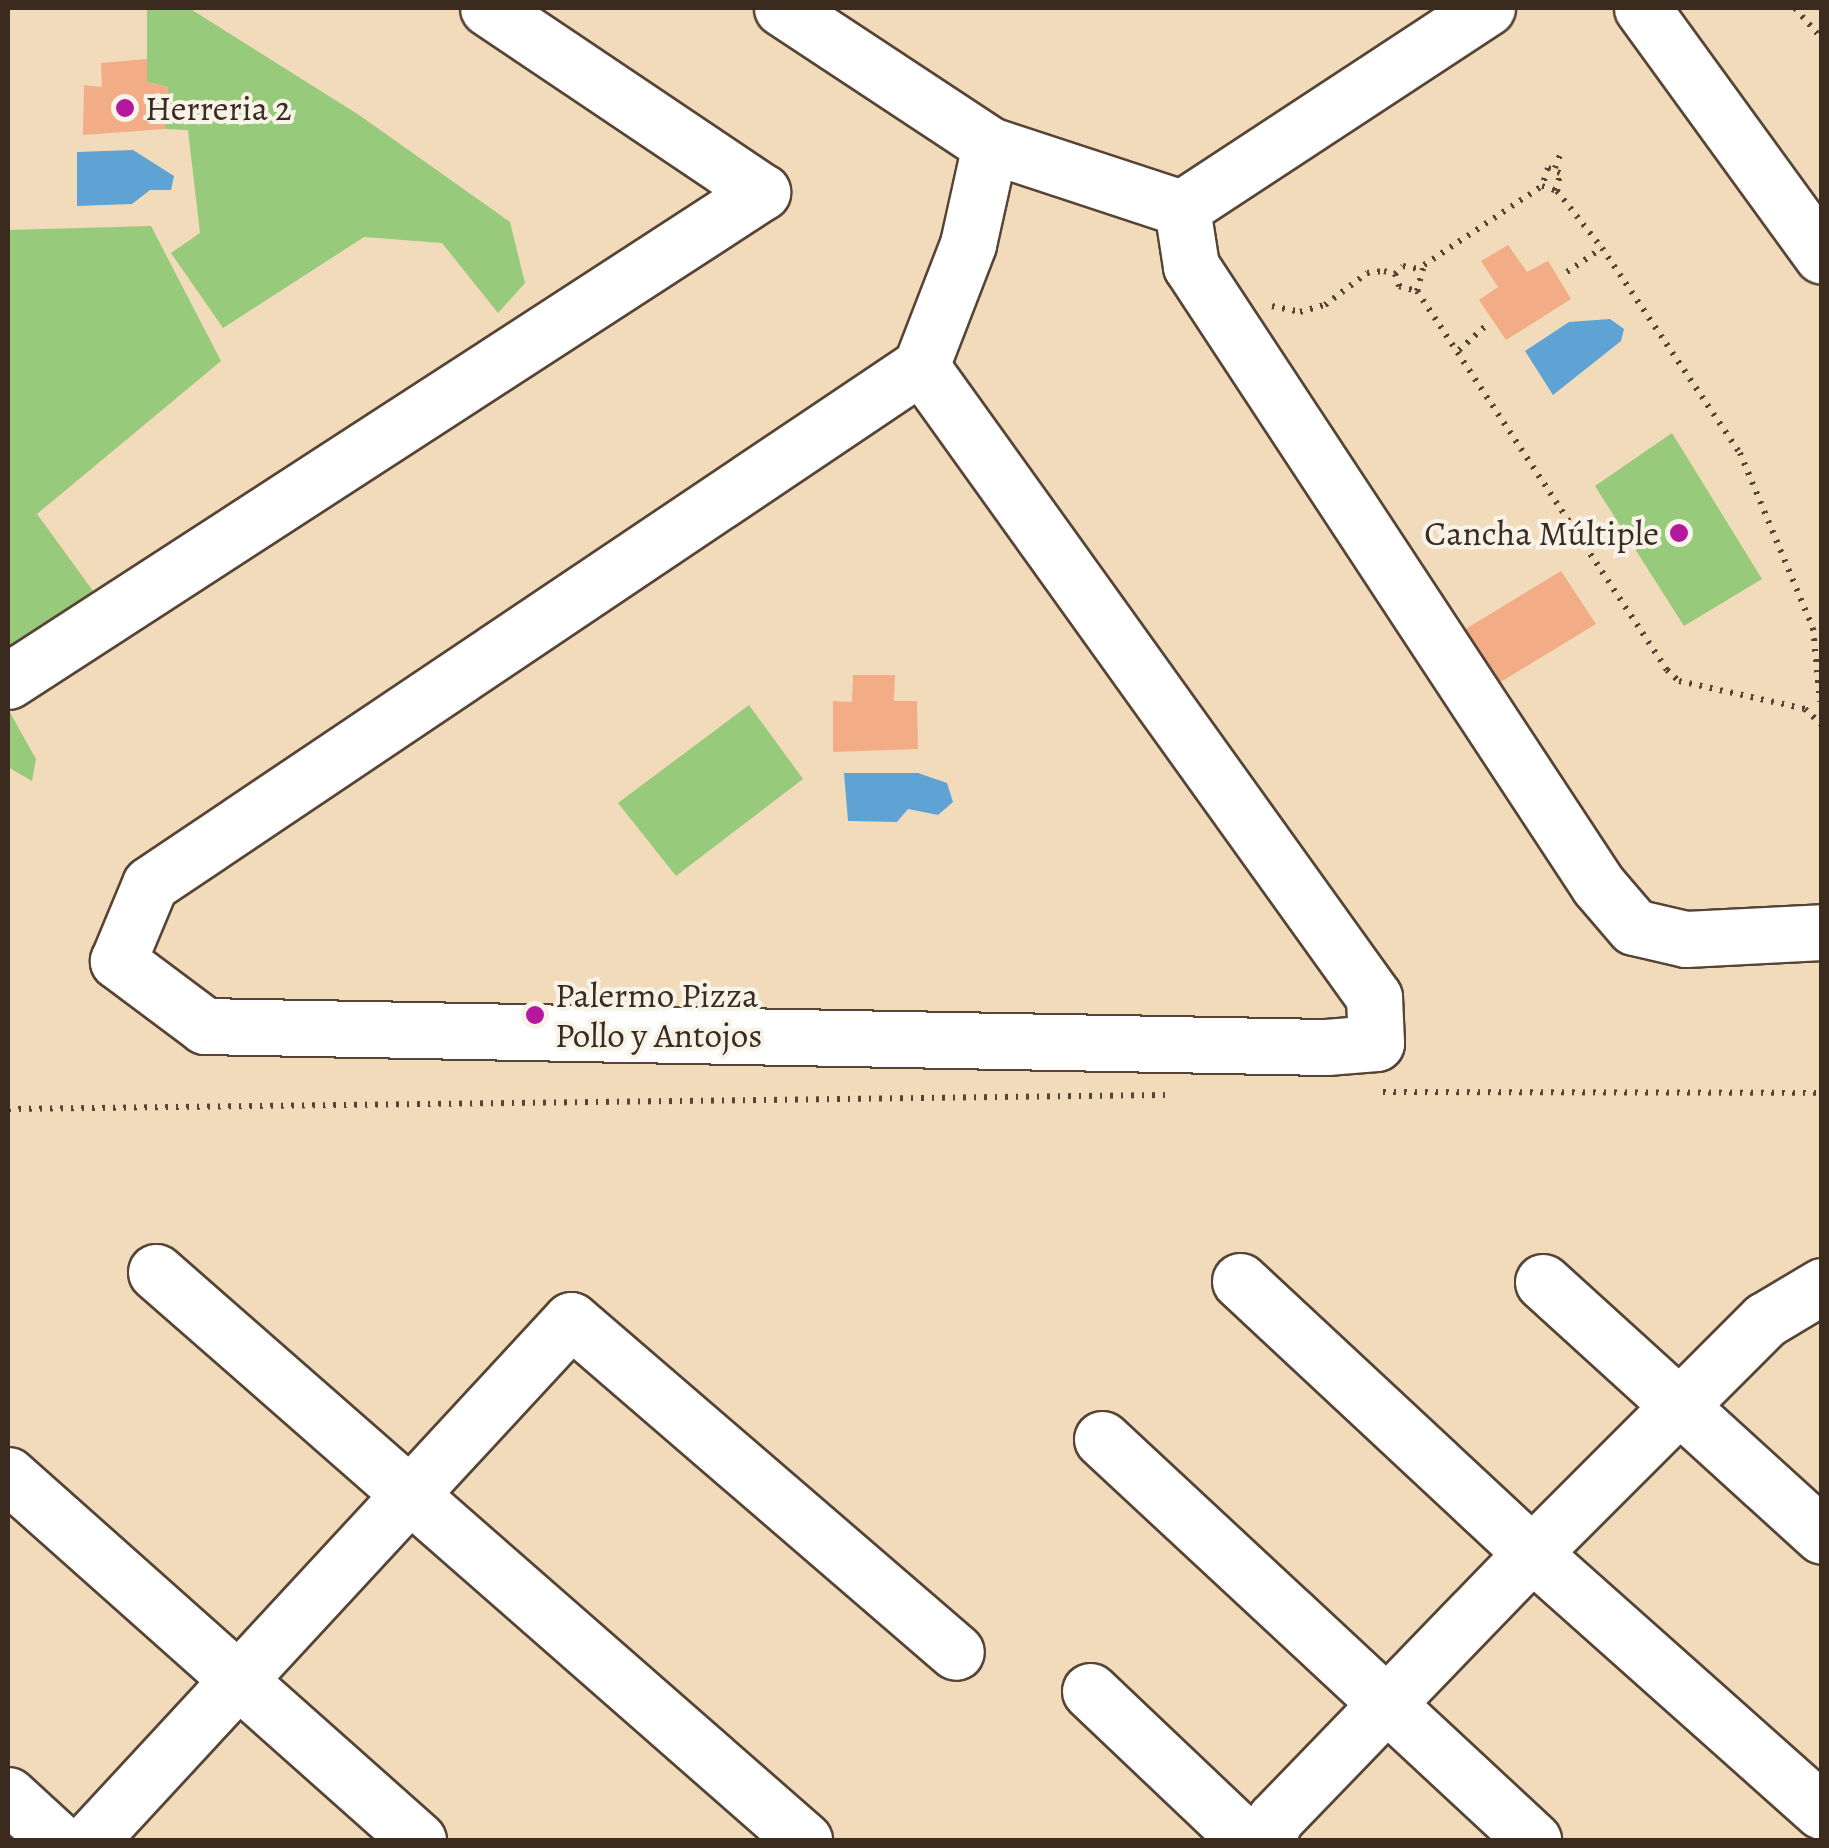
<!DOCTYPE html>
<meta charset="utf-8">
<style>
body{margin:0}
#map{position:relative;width:1829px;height:1848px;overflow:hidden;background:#f2dbbb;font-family:Alegreya,serif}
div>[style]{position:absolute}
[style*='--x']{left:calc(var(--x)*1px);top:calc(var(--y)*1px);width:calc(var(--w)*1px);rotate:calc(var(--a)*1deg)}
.green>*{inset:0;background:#97ca7a}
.water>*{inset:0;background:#5ea3d3}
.building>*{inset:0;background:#f2ac86}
.path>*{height:6px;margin-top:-3px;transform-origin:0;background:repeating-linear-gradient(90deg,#564536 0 2.5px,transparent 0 10.5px)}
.roads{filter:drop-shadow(2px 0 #564536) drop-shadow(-2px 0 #564536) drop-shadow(0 2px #564536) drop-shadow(0 -2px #564536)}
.minor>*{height:55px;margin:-27.5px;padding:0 27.5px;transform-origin:27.5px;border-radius:27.5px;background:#fff}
.dots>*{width:28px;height:28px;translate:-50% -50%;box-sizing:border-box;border:5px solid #f7f3e8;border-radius:50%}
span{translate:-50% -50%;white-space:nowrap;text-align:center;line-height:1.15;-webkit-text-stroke:8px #f7f3e8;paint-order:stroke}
.poi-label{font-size:35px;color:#3b2a1e}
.left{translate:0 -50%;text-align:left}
.right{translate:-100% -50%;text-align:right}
.frame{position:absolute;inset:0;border:10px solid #3b2a1e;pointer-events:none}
</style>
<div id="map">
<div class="green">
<i style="clip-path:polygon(147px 8px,189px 8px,359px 115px,510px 222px,525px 283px,498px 313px,442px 243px,364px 237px,223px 328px,171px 253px,200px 233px,188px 130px,165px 129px,168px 87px,147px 82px)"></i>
<i style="clip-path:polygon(151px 226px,221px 361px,37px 514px,96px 595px,8px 658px,8px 230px)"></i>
<i style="clip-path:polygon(1672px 433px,1762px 579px,1684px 626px,1595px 486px)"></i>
<i style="clip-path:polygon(749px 705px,803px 779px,676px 876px,618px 803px)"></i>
<i style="clip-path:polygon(8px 709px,36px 759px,32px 781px,8px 767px)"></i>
</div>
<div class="water">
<i style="clip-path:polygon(133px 150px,174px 176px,171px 190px,150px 190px,132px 204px,77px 206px,77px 152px)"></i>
<i style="clip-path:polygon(1610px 319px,1624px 329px,1621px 341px,1553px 395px,1525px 351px,1569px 322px)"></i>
<i style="clip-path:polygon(844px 773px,918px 773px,947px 783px,953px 802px,938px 815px,908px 809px,897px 822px,848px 821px)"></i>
</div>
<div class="building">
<i style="clip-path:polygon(147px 59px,147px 82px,168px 87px,165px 129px,83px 135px,84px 85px,102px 87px,101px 63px)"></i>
<i style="clip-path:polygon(1508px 245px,1527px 272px,1548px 261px,1571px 299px,1506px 340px,1479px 300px,1498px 287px,1481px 261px)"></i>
<i style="clip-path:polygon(1561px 571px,1596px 624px,1494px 686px,1459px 633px)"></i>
<i style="clip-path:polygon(853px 675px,895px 675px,894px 701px,917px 701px,918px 749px,833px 752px,833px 701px,852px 702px)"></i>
</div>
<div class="path">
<i style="--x:1795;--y:8;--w:41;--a:48.9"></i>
<i style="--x:1555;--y:168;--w:17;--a:-69"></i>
<i style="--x:1557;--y:191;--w:18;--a:-81"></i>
<i style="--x:1560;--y:173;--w:13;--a:-157"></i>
<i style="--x:1548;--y:168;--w:19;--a:108"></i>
<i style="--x:1542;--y:186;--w:16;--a:18"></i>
<i style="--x:1557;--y:191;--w:73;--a:51.7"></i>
<i style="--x:1602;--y:248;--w:247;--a:56.1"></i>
<i style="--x:1740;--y:453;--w:190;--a:67.4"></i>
<i style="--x:1813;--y:628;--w:74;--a:84.6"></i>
<i style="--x:1567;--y:272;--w:42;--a:-34.4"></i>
<i style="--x:1395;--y:274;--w:11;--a:-45"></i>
<i style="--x:1403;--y:266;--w:16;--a:11"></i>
<i style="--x:1417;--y:291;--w:27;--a:-75"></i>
<i style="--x:1424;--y:265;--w:142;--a:-33.8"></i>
<i style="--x:1272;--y:306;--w:29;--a:12"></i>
<i style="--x:1300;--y:312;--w:26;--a:-16"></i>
<i style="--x:1325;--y:305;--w:53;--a:-37.3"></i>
<i style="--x:1367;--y:273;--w:17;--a:-7"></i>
<i style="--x:1384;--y:271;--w:11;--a:15"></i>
<i style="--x:1395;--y:274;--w:13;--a:72"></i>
<i style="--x:1399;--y:286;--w:19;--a:16"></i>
<i style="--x:1417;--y:291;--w:454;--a:56.6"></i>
<i style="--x:1667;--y:670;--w:16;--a:43"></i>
<i style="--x:1679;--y:681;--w:129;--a:12.5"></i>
<i style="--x:1805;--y:709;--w:23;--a:43"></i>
<i style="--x:1459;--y:350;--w:40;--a:-42"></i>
<i style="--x:1383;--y:1092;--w:439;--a:0.1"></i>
<i style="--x:8;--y:1109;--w:1157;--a:-0.69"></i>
</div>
<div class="roads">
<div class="minor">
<i style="--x:782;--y:8;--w:249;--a:33.4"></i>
<i style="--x:990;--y:145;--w:202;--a:18.2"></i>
<i style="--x:1642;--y:8;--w:306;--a:54"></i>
<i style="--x:1182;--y:208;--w:59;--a:81.2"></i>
<i style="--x:1191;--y:266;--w:741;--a:56.67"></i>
<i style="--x:1598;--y:885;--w:55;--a:49.4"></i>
<i style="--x:1634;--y:927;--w:53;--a:13"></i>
<i style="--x:1686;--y:939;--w:136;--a:-2.9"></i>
<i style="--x:1182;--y:208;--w:365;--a:-33.3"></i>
<i style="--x:921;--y:366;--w:777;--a:54.33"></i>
<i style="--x:1374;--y:997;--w:46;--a:87.5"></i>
<i style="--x:1376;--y:1043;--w:50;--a:175.4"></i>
<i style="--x:1326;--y:1047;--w:1121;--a:-178.93"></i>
<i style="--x:205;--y:1026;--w:109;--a:-143.2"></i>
<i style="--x:118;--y:961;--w:83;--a:-67.4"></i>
<i style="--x:150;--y:884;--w:929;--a:-33.9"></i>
<i style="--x:921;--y:366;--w:131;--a:-68.9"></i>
<i style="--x:968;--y:244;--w:101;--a:-77.5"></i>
<i style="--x:8;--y:681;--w:899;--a:-32.97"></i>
<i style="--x:762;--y:192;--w:330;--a:-146.1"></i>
<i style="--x:156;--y:1272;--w:862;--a:41.24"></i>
<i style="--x:1240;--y:1281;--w:399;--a:43"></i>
<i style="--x:1532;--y:1553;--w:370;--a:134"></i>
<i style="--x:1275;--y:1819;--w:22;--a:111"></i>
<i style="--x:1543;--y:1282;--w:377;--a:42.3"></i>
<i style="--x:1822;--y:1286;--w:66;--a:149.2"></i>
<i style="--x:1765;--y:1320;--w:330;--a:135"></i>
<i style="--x:1532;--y:1553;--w:388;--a:41.7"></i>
<i style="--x:1102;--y:1439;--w:589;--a:42.93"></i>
<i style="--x:8;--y:1475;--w:549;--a:41.68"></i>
<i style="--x:1090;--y:1691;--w:216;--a:43.5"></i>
<i style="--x:8;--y:1795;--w:67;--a:42.6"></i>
<i style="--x:90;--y:1840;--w:708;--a:-47.23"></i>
<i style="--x:571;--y:1320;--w:508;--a:40.77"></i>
</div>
</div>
<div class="dots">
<i style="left:125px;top:108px;background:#b5179e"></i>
<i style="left:1679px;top:533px;background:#b5179e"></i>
<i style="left:535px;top:1015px;background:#b5179e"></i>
</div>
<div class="poi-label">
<span class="left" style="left:145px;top:108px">Herreria 2</span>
<span class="right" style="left:1659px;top:533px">Cancha Múltiple</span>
<span class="left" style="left:555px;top:1015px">Palermo Pizza<br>Pollo y Antojos</span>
</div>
<div class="frame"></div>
</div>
